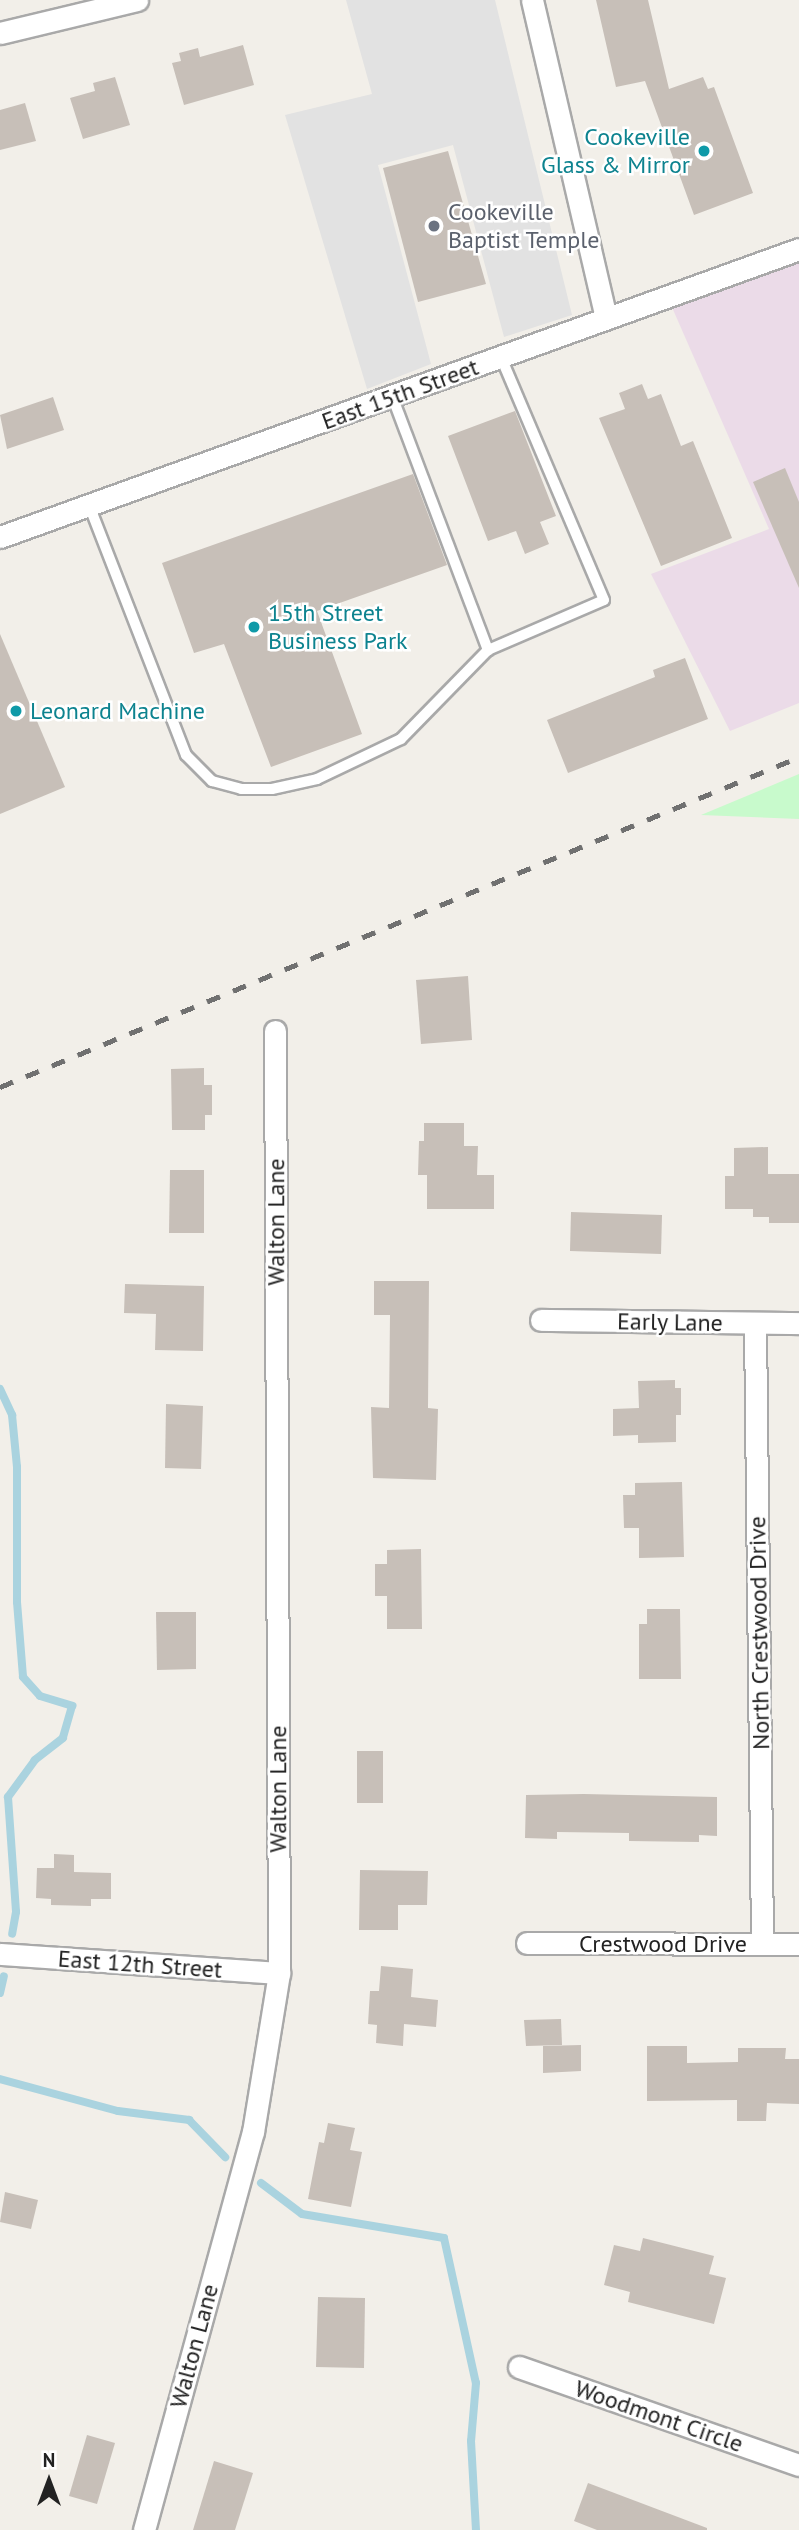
<!DOCTYPE html>
<style>
body{margin:0}
#map{position:relative;width:799px;height:2530px;overflow:hidden;background:#f2efe9;font-family:"PT Sans",sans-serif}
div>[style]{position:absolute}
[style*='--x']{left:calc(var(--x)*1px);top:calc(var(--y)*1px);width:calc(var(--w)*1px);rotate:calc(var(--a)*1deg)}
.industrial>*{inset:0;background:#ebdbe8}
.park>*{inset:0;background:#c8facc}
.parking>*{inset:0;background:#e2e2e2}
.stream>*{height:8px;margin:-4px;padding:0 4px;transform-origin:4px;border-radius:4px;background:#aad3df}
.building>*{inset:0;background:#c7bfb8}
.roads{filter:drop-shadow(2px 0 #a9a9a9) drop-shadow(-2px 0 #a9a9a9) drop-shadow(0 2px #a9a9a9) drop-shadow(0 -2px #a9a9a9)}
.service>*{height:10px;margin:-5px;padding:0 5px;transform-origin:5px;border-radius:5px;background:#fff}
.minor>*{height:21px;margin:-10.5px;padding:0 10.5px;transform-origin:10.5px;border-radius:10.5px;background:#fff}
.rail>*{height:5px;margin-top:-2.5px;transform-origin:0;background:repeating-linear-gradient(90deg,#707070 0 14px,transparent 0 28px)}
.dots>*{width:19px;height:19px;translate:-50% -50%;box-sizing:border-box;border:4px solid #fff;border-radius:50%}
span{translate:-50% -50%;white-space:nowrap;text-align:center;line-height:1.15;-webkit-text-stroke:5px #fff;paint-order:stroke}
.culture-label{font-size:24px;color:#0d838f}
.right{translate:-100% -50%;text-align:right}
.left{translate:0 -50%;text-align:left}
.worship-label{font-size:24px;color:#5b616d}
.street-label{font-size:24px;color:#222}
.north{position:absolute;left:14px;top:2446px;width:70px;height:70px;-webkit-text-stroke:5px #fff;paint-order:stroke;rotate:0deg;font-size:19px;font-weight:700;line-height:28px;text-align:center;color:#222}
.north::after{content:'';display:block;margin:auto;width:24px;height:32px;background:#222;clip-path:polygon(50% 0,100% 100%,50% 72%,0 100%)}
</style>
<div id="map">
<div class="industrial">
<i style="clip-path:polygon(799px 260px,799px 703px,730px 731px,651px 574px,769px 529px,671px 305px)"></i>
</div>
<div class="park">
<i style="clip-path:polygon(799px 774px,799px 819px,701px 815px)"></i>
</div>
<div class="parking">
<i style="clip-path:polygon(346px 0,495px 0,572px 315px,504px 337px,453px 145px,378px 165px,431px 364px,367px 389px,285px 115px,372px 94px)"></i>
</div>
<div class="stream">
<i style="--x:0;--y:1389;--w:29;--a:65"></i>
<i style="--x:12;--y:1415;--w:52;--a:84.5"></i>
<i style="--x:17;--y:1467;--w:135;--a:90"></i>
<i style="--x:17;--y:1602;--w:75;--a:85.4"></i>
<i style="--x:23;--y:1677;--w:25;--a:48"></i>
<i style="--x:40;--y:1696;--w:34;--a:17"></i>
<i style="--x:72;--y:1706;--w:33;--a:106"></i>
<i style="--x:63;--y:1738;--w:36;--a:142"></i>
<i style="--x:35;--y:1760;--w:46;--a:126.1"></i>
<i style="--x:8;--y:1797;--w:115;--a:86"></i>
<i style="--x:16;--y:1912;--w:22;--a:100"></i>
<i style="--x:0;--y:1993;--w:17;--a:-77"></i>
<i style="--x:0;--y:2079;--w:122;--a:15.2"></i>
<i style="--x:118;--y:2111;--w:72;--a:7.2"></i>
<i style="--x:189;--y:2120;--w:52;--a:45.8"></i>
<i style="--x:261;--y:2183;--w:51;--a:37.1"></i>
<i style="--x:302;--y:2214;--w:144;--a:9.6"></i>
<i style="--x:444;--y:2238;--w:148;--a:77.6"></i>
<i style="--x:476;--y:2383;--w:58;--a:94.9"></i>
<i style="--x:471;--y:2441;--w:89;--a:86.8"></i>
</div>
<div class="building">
<i style="clip-path:polygon(596px 0,648px 0,669px 89px,703px 77px,708px 89px,714px 87px,753px 193px,694px 215px,645px 81px,616px 87px)"></i>
<i style="clip-path:polygon(243px 45px,254px 85px,184px 105px,172px 63px,181px 61px,179px 53px,198px 48px,200px 57px)"></i>
<i style="clip-path:polygon(115px 77px,130px 125px,83px 139px,70px 98px,95px 91px,93px 83px)"></i>
<i style="clip-path:polygon(25px 103px,36px 141px,0 150px,0 110px)"></i>
<i style="clip-path:polygon(448px 151px,486px 284px,418px 302px,383px 168px)"></i>
<i style="clip-path:polygon(642px 384px,648px 399px,661px 394px,681px 446px,693px 441px,732px 538px,661px 566px,599px 418px,625px 409px,619px 393px)"></i>
<i style="clip-path:polygon(53px 397px,64px 430px,7px 449px,0 415px)"></i>
<i style="clip-path:polygon(515px 411px,556px 516px,540px 522px,549px 544px,525px 554px,516px 531px,488px 541px,448px 436px)"></i>
<i style="clip-path:polygon(785px 468px,799px 502px,799px 588px,753px 482px)"></i>
<i style="clip-path:polygon(413px 474px,447px 565px,317px 611px,362px 734px,271px 767px,224px 644px,194px 653px,162px 563px)"></i>
<i style="clip-path:polygon(0 634px,65px 787px,0 814px)"></i>
<i style="clip-path:polygon(685px 658px,708px 719px,568px 773px,547px 720px,655px 677px,653px 670px)"></i>
<i style="clip-path:polygon(468px 976px,472px 1040px,421px 1044px,416px 980px)"></i>
<i style="clip-path:polygon(204px 1068px,204px 1085px,212px 1085px,212px 1115px,205px 1115px,205px 1130px,172px 1130px,171px 1069px)"></i>
<i style="clip-path:polygon(424px 1123px,464px 1123px,464px 1146px,478px 1146px,477px 1175px,494px 1175px,494px 1209px,427px 1209px,427px 1175px,418px 1175px,419px 1141px,424px 1141px)"></i>
<i style="clip-path:polygon(768px 1147px,768px 1174px,799px 1174px,799px 1223px,769px 1223px,769px 1217px,753px 1217px,753px 1209px,725px 1209px,725px 1176px,734px 1176px,734px 1148px)"></i>
<i style="clip-path:polygon(170px 1170px,204px 1170px,204px 1233px,169px 1233px)"></i>
<i style="clip-path:polygon(571px 1212px,662px 1215px,661px 1254px,570px 1251px)"></i>
<i style="clip-path:polygon(374px 1281px,429px 1281px,428px 1408px,438px 1409px,436px 1480px,373px 1478px,371px 1407px,389px 1408px,390px 1315px,374px 1315px)"></i>
<i style="clip-path:polygon(125px 1284px,204px 1286px,203px 1351px,155px 1350px,156px 1314px,124px 1313px)"></i>
<i style="clip-path:polygon(675px 1380px,675px 1388px,681px 1388px,681px 1415px,676px 1415px,676px 1442px,638px 1443px,638px 1435px,613px 1436px,613px 1409px,639px 1408px,638px 1381px)"></i>
<i style="clip-path:polygon(166px 1404px,203px 1406px,201px 1469px,165px 1468px)"></i>
<i style="clip-path:polygon(682px 1482px,684px 1557px,639px 1558px,639px 1528px,624px 1528px,623px 1495px,635px 1495px,635px 1483px)"></i>
<i style="clip-path:polygon(421px 1549px,422px 1629px,387px 1629px,387px 1596px,375px 1596px,375px 1564px,387px 1564px,387px 1550px)"></i>
<i style="clip-path:polygon(647px 1609px,680px 1609px,681px 1679px,639px 1679px,639px 1624px,647px 1624px)"></i>
<i style="clip-path:polygon(156px 1612px,196px 1612px,196px 1669px,157px 1670px)"></i>
<i style="clip-path:polygon(357px 1751px,383px 1751px,383px 1803px,357px 1803px)"></i>
<i style="clip-path:polygon(584px 1794px,717px 1797px,717px 1836px,699px 1835px,699px 1842px,629px 1841px,629px 1833px,557px 1832px,557px 1839px,525px 1838px,526px 1795px)"></i>
<i style="clip-path:polygon(54px 1854px,74px 1855px,74px 1872px,111px 1873px,111px 1899px,91px 1899px,91px 1906px,51px 1905px,51px 1899px,36px 1898px,37px 1868px,54px 1868px)"></i>
<i style="clip-path:polygon(360px 1870px,428px 1871px,427px 1905px,398px 1905px,398px 1930px,359px 1930px)"></i>
<i style="clip-path:polygon(381px 1966px,413px 1969px,411px 1997px,438px 2000px,436px 2027px,404px 2024px,403px 2046px,376px 2043px,377px 2025px,368px 2024px,370px 1991px,379px 1991px)"></i>
<i style="clip-path:polygon(561px 2019px,562px 2045px,526px 2046px,524px 2020px)"></i>
<i style="clip-path:polygon(581px 2045px,581px 2071px,543px 2073px,543px 2046px)"></i>
<i style="clip-path:polygon(647px 2046px,687px 2046px,687px 2063px,738px 2062px,738px 2048px,786px 2048px,785px 2059px,799px 2059px,799px 2104px,767px 2103px,766px 2121px,737px 2121px,737px 2100px,647px 2101px)"></i>
<i style="clip-path:polygon(328px 2123px,355px 2128px,350px 2150px,362px 2152px,351px 2207px,308px 2199px,319px 2142px,324px 2143px)"></i>
<i style="clip-path:polygon(5px 2192px,38px 2200px,31px 2229px,0 2222px)"></i>
<i style="clip-path:polygon(643px 2238px,714px 2256px,709px 2274px,726px 2278px,714px 2324px,628px 2302px,630px 2292px,604px 2285px,614px 2245px,640px 2251px)"></i>
<i style="clip-path:polygon(318px 2297px,365px 2298px,364px 2368px,316px 2367px)"></i>
<i style="clip-path:polygon(87px 2435px,115px 2443px,97px 2504px,69px 2496px)"></i>
<i style="clip-path:polygon(214px 2461px,253px 2473px,235px 2530px,193px 2530px)"></i>
<i style="clip-path:polygon(588px 2483px,707px 2528px,707px 2530px,597px 2530px,574px 2521px)"></i>
</div>
<div class="roads">
<div class="service">
<i style="--x:392;--y:396;--w:272;--a:69.3"></i>
<i style="--x:488;--y:650;--w:126;--a:-23.3"></i>
<i style="--x:604;--y:600;--w:264;--a:-113"></i>
<i style="--x:89;--y:505;--w:268;--a:68.8"></i>
<i style="--x:186;--y:755;--w:37;--a:45"></i>
<i style="--x:212;--y:781;--w:30;--a:15"></i>
<i style="--x:241;--y:789;--w:31;--a:0"></i>
<i style="--x:272;--y:789;--w:46;--a:-12.5"></i>
<i style="--x:317;--y:779;--w:93;--a:-25.5"></i>
<i style="--x:401;--y:739;--w:124;--a:-45.7"></i>
</div>
<div class="minor">
<i style="--x:532;--y:0;--w:327;--a:76.9"></i>
<i style="--x:0;--y:33;--w:141;--a:-13.5"></i>
<i style="--x:0;--y:537;--w:849;--a:-19.82"></i>
<i style="--x:541;--y:1320;--w:258;--a:0.7"></i>
<i style="--x:755;--y:1323;--w:621;--a:89.35"></i>
<i style="--x:527;--y:1943;--w:272;--a:0.2"></i>
<i style="--x:0;--y:1954;--w:280;--a:3.9"></i>
<i style="--x:519;--y:2367;--w:297;--a:19.3"></i>
<i style="--x:144;--y:2530;--w:413;--a:-74.7"></i>
<i style="--x:253;--y:2132;--w:161;--a:-80.7"></i>
<i style="--x:279;--y:1973;--w:942;--a:-90.24"></i>
</div>
</div>
<div class="rail">
<i style="--x:0;--y:1087;--w:864;--a:-22.44"></i>
</div>
<div class="dots">
<i style="left:704px;top:151px;background:#0f9aa8"></i>
<i style="left:434px;top:226px;background:#6b7280"></i>
<i style="left:254px;top:627px;background:#0f9aa8"></i>
<i style="left:16px;top:711px;background:#0f9aa8"></i>
</div>
<div class="culture-label">
<span class="right" style="left:690px;top:151px">Cookeville<br>Glass &amp; Mirror</span>
<span class="left" style="left:268px;top:627px">15th Street<br>Business Park</span>
<span class="left" style="left:30px;top:711px">Leonard Machine</span>
</div>
<div class="worship-label">
<span class="left" style="left:448px;top:226px">Cookeville<br>Baptist Temple</span>
</div>
<div class="street-label">
<span style="left:400px;top:394px;rotate:-20deg">East 15th Street</span>
<span style="left:276px;top:1222px;rotate:-90deg">Walton Lane</span>
<span style="left:670px;top:1322px;rotate:1deg">Early Lane</span>
<span style="left:759px;top:1633px;rotate:-91deg">North Crestwood Drive</span>
<span style="left:278px;top:1789px;rotate:-90deg">Walton Lane</span>
<span style="left:663px;top:1944px">Crestwood Drive</span>
<span style="left:140px;top:1964px;rotate:4deg">East 12th Street</span>
<span style="left:194px;top:2346px;rotate:-75deg">Walton Lane</span>
<span style="left:659px;top:2416px;rotate:19deg">Woodmont Circle</span>
</div>
<div class="north">N</div>
</div>
